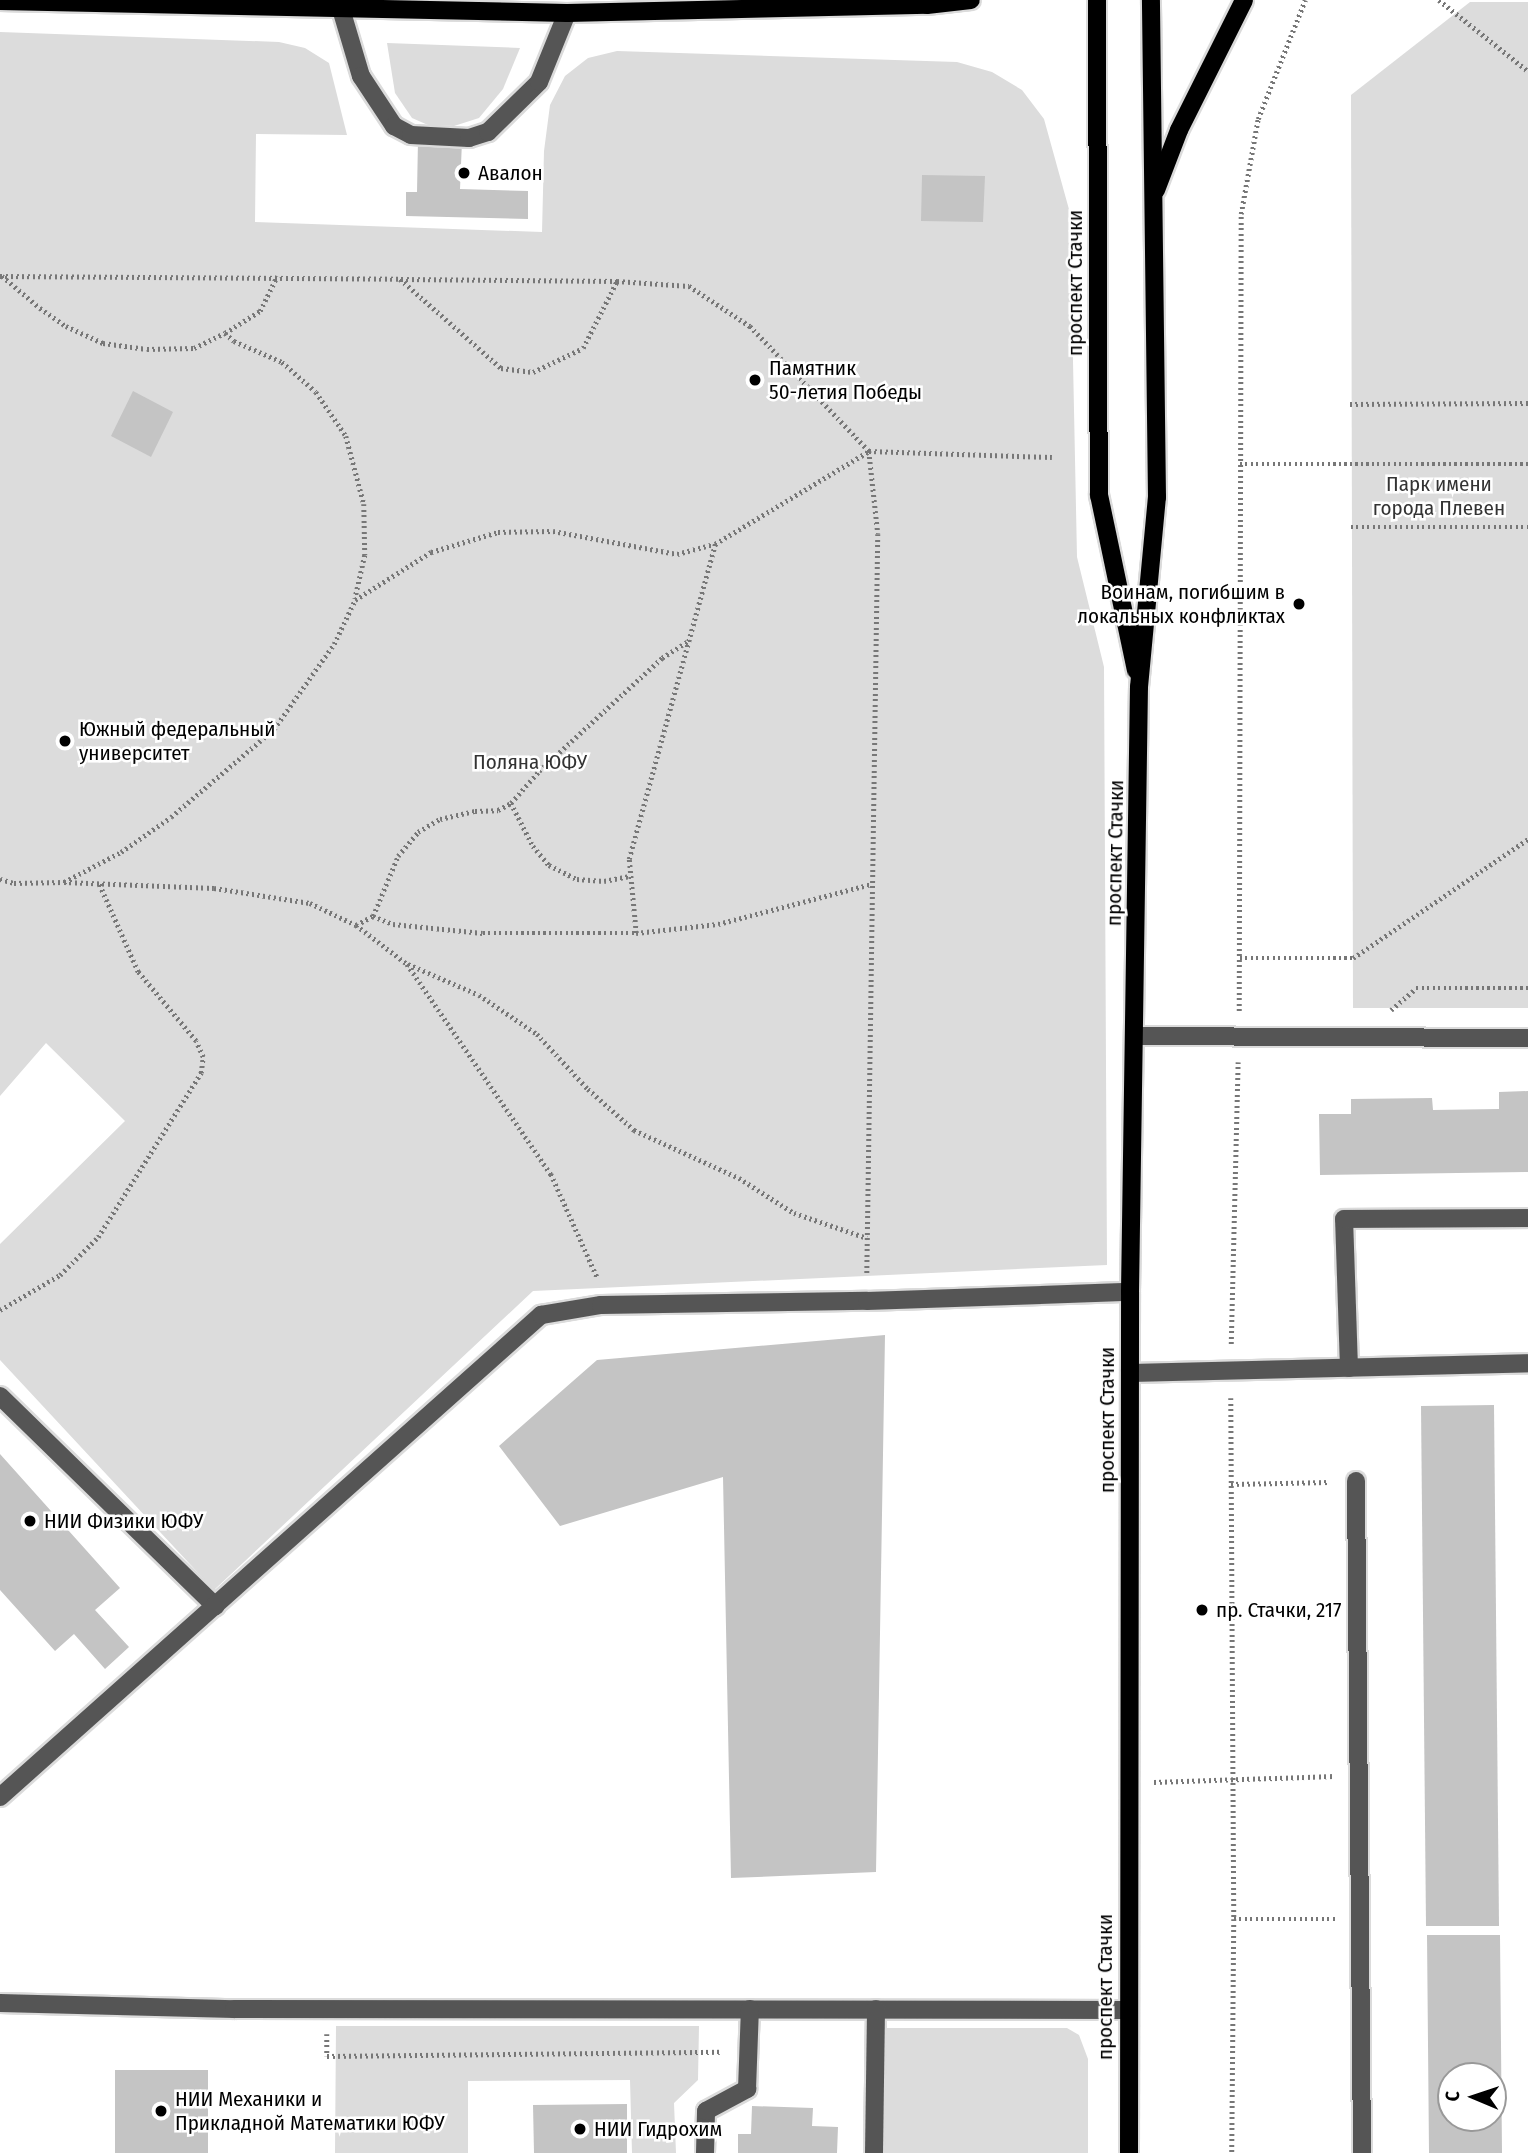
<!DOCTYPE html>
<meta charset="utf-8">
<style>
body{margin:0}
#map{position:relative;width:1528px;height:2153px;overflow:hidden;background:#fff;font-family:"Fira Sans Condensed",sans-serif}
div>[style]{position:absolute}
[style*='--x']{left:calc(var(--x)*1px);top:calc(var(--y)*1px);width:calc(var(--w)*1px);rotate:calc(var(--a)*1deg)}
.green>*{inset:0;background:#dcdcdc}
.building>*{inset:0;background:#c4c4c4}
.path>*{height:4.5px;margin-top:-2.25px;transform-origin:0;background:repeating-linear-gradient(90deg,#777 0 2px,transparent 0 5.5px)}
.roads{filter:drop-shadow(2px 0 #dbdbdb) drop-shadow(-2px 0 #dbdbdb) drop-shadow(0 2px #dbdbdb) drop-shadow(0 -2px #dbdbdb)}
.minor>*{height:18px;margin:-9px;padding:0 9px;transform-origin:9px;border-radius:9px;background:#555}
.major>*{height:18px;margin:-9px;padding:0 9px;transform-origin:9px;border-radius:9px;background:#000}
.dots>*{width:19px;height:19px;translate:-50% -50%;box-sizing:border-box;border:4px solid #fff;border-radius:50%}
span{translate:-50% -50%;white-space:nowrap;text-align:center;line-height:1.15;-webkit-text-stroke:5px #fff;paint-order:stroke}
.poi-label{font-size:21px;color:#000}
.left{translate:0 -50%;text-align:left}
.right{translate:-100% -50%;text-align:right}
.street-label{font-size:21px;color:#000}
.park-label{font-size:21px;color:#333}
.north{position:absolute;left:1437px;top:2062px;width:70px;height:70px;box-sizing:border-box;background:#fff;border:2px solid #999;border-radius:50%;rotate:272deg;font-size:19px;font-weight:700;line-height:28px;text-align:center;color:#000}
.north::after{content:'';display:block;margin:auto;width:24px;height:32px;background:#000;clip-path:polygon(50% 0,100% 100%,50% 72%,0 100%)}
</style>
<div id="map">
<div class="green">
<i style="clip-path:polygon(1470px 2px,1528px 2px,1528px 1008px,1353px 1008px,1351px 95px)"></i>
<i style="clip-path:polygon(0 32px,279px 42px,305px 48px,329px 63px,347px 135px,256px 134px,255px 222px,542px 232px,544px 151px,550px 105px,565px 76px,588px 58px,617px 51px,957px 62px,992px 72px,1022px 90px,1044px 119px,1070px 213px,1077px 557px,1104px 667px,1107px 1265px,533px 1291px,214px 1590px,0 1360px,0 1244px,125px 1121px,46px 1043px,0 1096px)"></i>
<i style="clip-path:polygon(387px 43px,520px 48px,503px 89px,479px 118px,454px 126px,428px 125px,412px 118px,395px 93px)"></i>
<i style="clip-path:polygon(336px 2026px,699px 2026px,698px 2080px,674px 2103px,676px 2153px,632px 2153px,630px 2080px,468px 2081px,468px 2153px,335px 2153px)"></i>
<i style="clip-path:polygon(886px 2028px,1067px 2028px,1079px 2035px,1088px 2059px,1088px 2153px,884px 2153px)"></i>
</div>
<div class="building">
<i style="clip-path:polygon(418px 140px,462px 141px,460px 189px,528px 191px,528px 219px,406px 216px,406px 192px,417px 192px)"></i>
<i style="clip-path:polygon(922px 175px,985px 176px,983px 222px,921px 221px)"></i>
<i style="clip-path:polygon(133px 391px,173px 412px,151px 457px,111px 436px)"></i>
<i style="clip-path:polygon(1528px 1091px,1528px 1172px,1320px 1175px,1319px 1114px,1351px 1114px,1351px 1099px,1432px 1098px,1433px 1110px,1499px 1109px,1499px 1092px)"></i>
<i style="clip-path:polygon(885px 1335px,876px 1872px,731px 1878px,723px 1477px,560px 1526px,499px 1446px,597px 1360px)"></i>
<i style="clip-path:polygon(1494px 1405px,1499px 1926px,1426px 1926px,1421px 1406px)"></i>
<i style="clip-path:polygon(0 1454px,120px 1588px,95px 1610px,129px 1647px,105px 1669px,74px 1634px,55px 1651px,0 1590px)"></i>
<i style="clip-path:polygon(evenodd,1427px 1935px,1500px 1935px,1502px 2153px,1429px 2153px,1427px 1935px,1451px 2076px,1493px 2076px,1493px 2118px,1451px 2118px,1451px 2076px)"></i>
<i style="clip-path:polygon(115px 2070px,208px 2070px,208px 2153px,115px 2153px)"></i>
<i style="clip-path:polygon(627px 2104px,627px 2153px,534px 2153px,533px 2105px)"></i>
<i style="clip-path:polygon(752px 2106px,813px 2108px,812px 2126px,838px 2127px,837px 2153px,738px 2153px,738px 2134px,751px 2134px)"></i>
</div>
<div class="path">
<i style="--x:1439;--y:0;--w:114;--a:38.6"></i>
<i style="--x:0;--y:276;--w:400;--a:0.4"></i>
<i style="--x:400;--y:279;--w:135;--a:41.4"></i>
<i style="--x:501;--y:368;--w:32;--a:7"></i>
<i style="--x:533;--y:372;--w:55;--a:-25.6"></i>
<i style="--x:583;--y:348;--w:75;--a:-63.1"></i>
<i style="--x:617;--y:281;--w:72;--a:4"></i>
<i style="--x:689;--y:286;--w:73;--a:33.3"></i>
<i style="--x:750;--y:326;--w:173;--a:46.4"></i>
<i style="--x:869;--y:451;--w:83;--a:83.8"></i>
<i style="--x:878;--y:534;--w:742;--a:90.85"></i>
<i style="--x:2;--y:276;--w:50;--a:40.1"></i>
<i style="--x:40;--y:308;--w:32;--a:35"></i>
<i style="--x:66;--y:326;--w:41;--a:24.7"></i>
<i style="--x:103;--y:343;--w:44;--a:7.8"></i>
<i style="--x:147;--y:349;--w:47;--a:-1.2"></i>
<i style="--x:194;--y:348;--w:34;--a:-26"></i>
<i style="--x:225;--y:333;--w:41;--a:-32.2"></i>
<i style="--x:260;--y:311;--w:39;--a:-64"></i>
<i style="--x:401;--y:279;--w:216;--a:0.5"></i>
<i style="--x:225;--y:333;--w:12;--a:42"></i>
<i style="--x:234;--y:341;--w:52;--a:23.6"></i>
<i style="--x:282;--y:362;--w:45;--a:41.4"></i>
<i style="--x:316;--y:392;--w:53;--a:55.7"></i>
<i style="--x:346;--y:436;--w:70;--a:75.2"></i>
<i style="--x:364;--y:504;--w:51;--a:88.9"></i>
<i style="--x:365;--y:555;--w:45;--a:102.8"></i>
<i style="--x:1350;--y:404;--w:178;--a:-0.3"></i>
<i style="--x:1240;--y:464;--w:288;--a:0"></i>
<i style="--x:1351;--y:527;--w:177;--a:0"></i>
<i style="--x:511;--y:803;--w:48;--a:62.9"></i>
<i style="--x:533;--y:846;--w:25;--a:50"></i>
<i style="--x:549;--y:865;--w:31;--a:27"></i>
<i style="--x:577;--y:879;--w:27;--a:4"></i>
<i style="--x:604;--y:881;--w:25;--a:-11"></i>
<i style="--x:0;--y:879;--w:15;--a:16"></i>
<i style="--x:14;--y:883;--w:50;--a:-1.1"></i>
<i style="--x:64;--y:882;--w:150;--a:2.3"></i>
<i style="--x:214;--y:888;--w:97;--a:8.9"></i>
<i style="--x:310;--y:903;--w:51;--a:25.6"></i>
<i style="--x:356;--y:925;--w:64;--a:37.4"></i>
<i style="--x:407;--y:964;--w:255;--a:55.6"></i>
<i style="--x:551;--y:1174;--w:115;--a:65.9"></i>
<i style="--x:64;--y:882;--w:64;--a:-27.8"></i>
<i style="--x:121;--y:852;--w:61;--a:-35"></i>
<i style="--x:171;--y:817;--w:135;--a:-40.5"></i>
<i style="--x:274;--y:729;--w:104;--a:-54.8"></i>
<i style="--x:334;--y:644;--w:49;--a:-64.5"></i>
<i style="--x:355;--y:600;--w:90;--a:-32.3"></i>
<i style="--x:431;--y:552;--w:70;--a:-16.6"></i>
<i style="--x:498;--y:532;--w:55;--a:-1"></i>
<i style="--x:553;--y:531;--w:126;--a:10.5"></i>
<i style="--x:677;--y:554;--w:39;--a:-15"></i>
<i style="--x:715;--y:544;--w:180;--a:-31.1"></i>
<i style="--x:869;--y:451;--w:183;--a:1.9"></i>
<i style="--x:373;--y:916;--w:22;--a:22"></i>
<i style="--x:393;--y:924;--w:90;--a:5.7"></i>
<i style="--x:483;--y:933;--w:153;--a:0"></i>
<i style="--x:636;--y:933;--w:82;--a:-6.3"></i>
<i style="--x:718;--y:924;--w:159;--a:-14.6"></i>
<i style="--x:356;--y:925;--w:19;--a:-28"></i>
<i style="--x:373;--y:916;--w:65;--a:-67.4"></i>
<i style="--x:398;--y:856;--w:31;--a:-50"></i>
<i style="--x:418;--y:832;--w:26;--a:-31"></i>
<i style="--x:440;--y:819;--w:36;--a:-13"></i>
<i style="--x:475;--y:811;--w:23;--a:-2"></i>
<i style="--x:498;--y:810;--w:15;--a:-28"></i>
<i style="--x:511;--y:803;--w:43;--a:-48.8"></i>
<i style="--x:539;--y:771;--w:167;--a:-42.6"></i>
<i style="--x:662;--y:658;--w:33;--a:-33"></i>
<i style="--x:636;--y:933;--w:74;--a:-95.4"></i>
<i style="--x:629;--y:859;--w:327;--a:-74.7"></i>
<i style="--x:1240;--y:958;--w:113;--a:0"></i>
<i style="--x:1353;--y:958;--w:212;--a:-34.2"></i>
<i style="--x:408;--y:964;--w:77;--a:23.6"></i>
<i style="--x:479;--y:995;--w:70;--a:33.9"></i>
<i style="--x:537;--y:1034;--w:75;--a:47.2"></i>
<i style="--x:588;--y:1089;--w:62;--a:41.7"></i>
<i style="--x:634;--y:1130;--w:115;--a:24.6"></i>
<i style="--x:739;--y:1178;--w:65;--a:32.5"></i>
<i style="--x:794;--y:1213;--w:77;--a:18.9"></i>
<i style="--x:1391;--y:1010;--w:33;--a:-41"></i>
<i style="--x:1416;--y:988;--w:112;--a:0"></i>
<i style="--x:1239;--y:1011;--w:797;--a:-89.86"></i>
<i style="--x:1241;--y:214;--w:97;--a:-79.9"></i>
<i style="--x:1258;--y:119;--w:128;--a:-68.4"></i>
<i style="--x:0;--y:1310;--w:69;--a:-30.3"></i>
<i style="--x:60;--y:1275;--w:54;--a:-45"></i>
<i style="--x:98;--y:1237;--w:194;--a:-57.9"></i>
<i style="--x:201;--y:1073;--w:16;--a:-83"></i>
<i style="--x:203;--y:1057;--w:17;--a:-114"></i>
<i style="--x:196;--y:1041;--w:90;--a:-130"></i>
<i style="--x:138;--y:972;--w:96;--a:-113.9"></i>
<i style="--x:1231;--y:1344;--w:282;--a:-88.6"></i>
<i style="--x:1231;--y:1398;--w:521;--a:89.67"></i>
<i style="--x:1234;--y:1919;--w:234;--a:90.5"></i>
<i style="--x:1231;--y:1484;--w:98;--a:-1.2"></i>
<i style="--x:1154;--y:1782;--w:180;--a:-1.9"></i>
<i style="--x:1234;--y:1919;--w:101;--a:0"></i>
<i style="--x:327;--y:2034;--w:22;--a:90"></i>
<i style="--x:327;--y:2056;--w:396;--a:-0.6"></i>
</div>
<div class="roads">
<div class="minor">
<i style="--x:341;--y:9;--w:70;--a:73.4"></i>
<i style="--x:361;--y:76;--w:60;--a:56.6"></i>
<i style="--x:394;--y:126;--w:19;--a:28"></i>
<i style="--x:411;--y:135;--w:58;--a:3"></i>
<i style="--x:469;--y:138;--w:20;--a:-18"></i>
<i style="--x:488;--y:132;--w:71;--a:-44.4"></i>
<i style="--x:539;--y:82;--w:74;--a:-67.9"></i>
<i style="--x:1136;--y:1036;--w:392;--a:0.3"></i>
<i style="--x:1349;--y:1368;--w:149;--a:-91.9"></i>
<i style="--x:1344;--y:1219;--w:184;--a:-0.3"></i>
<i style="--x:1130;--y:1373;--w:398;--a:-1.4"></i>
<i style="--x:0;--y:1396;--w:301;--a:44.3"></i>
<i style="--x:1356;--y:1481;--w:672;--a:89.49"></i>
<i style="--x:0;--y:1797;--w:725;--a:-41.7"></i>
<i style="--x:541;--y:1315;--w:61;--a:-9.5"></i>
<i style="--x:601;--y:1305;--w:266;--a:-0.9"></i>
<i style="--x:867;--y:1301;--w:263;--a:-2"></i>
<i style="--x:0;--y:2003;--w:234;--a:1.5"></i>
<i style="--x:234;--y:2009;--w:893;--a:0.06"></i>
<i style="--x:705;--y:2153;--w:42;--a:-88.6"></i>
<i style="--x:706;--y:2111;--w:47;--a:-28.2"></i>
<i style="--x:747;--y:2089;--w:80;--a:-87.9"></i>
<i style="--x:874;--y:2153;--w:144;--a:-89.2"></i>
</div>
<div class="major">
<i style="--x:1097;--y:0;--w:495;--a:89.8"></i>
<i style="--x:1099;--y:495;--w:179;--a:78.1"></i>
<i style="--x:0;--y:1;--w:567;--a:1.21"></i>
<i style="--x:567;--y:13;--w:360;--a:-1.3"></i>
<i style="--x:927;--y:5;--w:44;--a:-6.5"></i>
<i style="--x:1156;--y:190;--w:64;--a:-69"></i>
<i style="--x:1179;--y:130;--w:145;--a:-63.4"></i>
<i style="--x:1129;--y:2153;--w:861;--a:-89.93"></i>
<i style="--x:1130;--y:1292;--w:605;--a:-89.15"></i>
<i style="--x:1139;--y:687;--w:191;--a:-84.6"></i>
<i style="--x:1157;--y:497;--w:497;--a:-90.7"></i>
</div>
</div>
<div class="dots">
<i style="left:464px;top:173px;background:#000"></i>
<i style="left:755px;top:380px;background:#000"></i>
<i style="left:1299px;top:604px;background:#000"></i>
<i style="left:65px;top:741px;background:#000"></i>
<i style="left:30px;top:1521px;background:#000"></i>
<i style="left:1202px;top:1610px;background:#000"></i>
<i style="left:161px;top:2111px;background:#000"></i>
<i style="left:580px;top:2129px;background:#000"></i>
</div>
<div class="poi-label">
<span class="left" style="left:478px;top:173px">Авалон</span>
<span class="left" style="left:769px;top:380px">Памятник<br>50-летия Победы</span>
<span class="right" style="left:1285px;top:604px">Воинам, погибшим в<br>локальных конфликтах</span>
<span class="left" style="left:79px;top:741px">Южный федеральный<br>университет</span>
<span class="left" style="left:44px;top:1521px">НИИ Физики ЮФУ</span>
<span class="left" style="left:1216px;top:1610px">пр. Стачки, 217</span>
<span class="left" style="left:175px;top:2111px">НИИ Механики и<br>Прикладной Математики ЮФУ</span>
<span class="left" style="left:594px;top:2129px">НИИ Гидрохим</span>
</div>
<div class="street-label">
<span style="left:1075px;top:283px;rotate:-90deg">проспект Стачки</span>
<span style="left:1115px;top:853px;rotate:-89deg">проспект Стачки</span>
<span style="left:1107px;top:1420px;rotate:-90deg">проспект Стачки</span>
<span style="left:1105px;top:1987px;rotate:-90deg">проспект Стачки</span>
</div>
<div class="park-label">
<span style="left:1439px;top:496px">Парк имени<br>города Плевен</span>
<span style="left:530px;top:762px">Поляна ЮФУ</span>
</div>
<div class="north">С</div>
</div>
